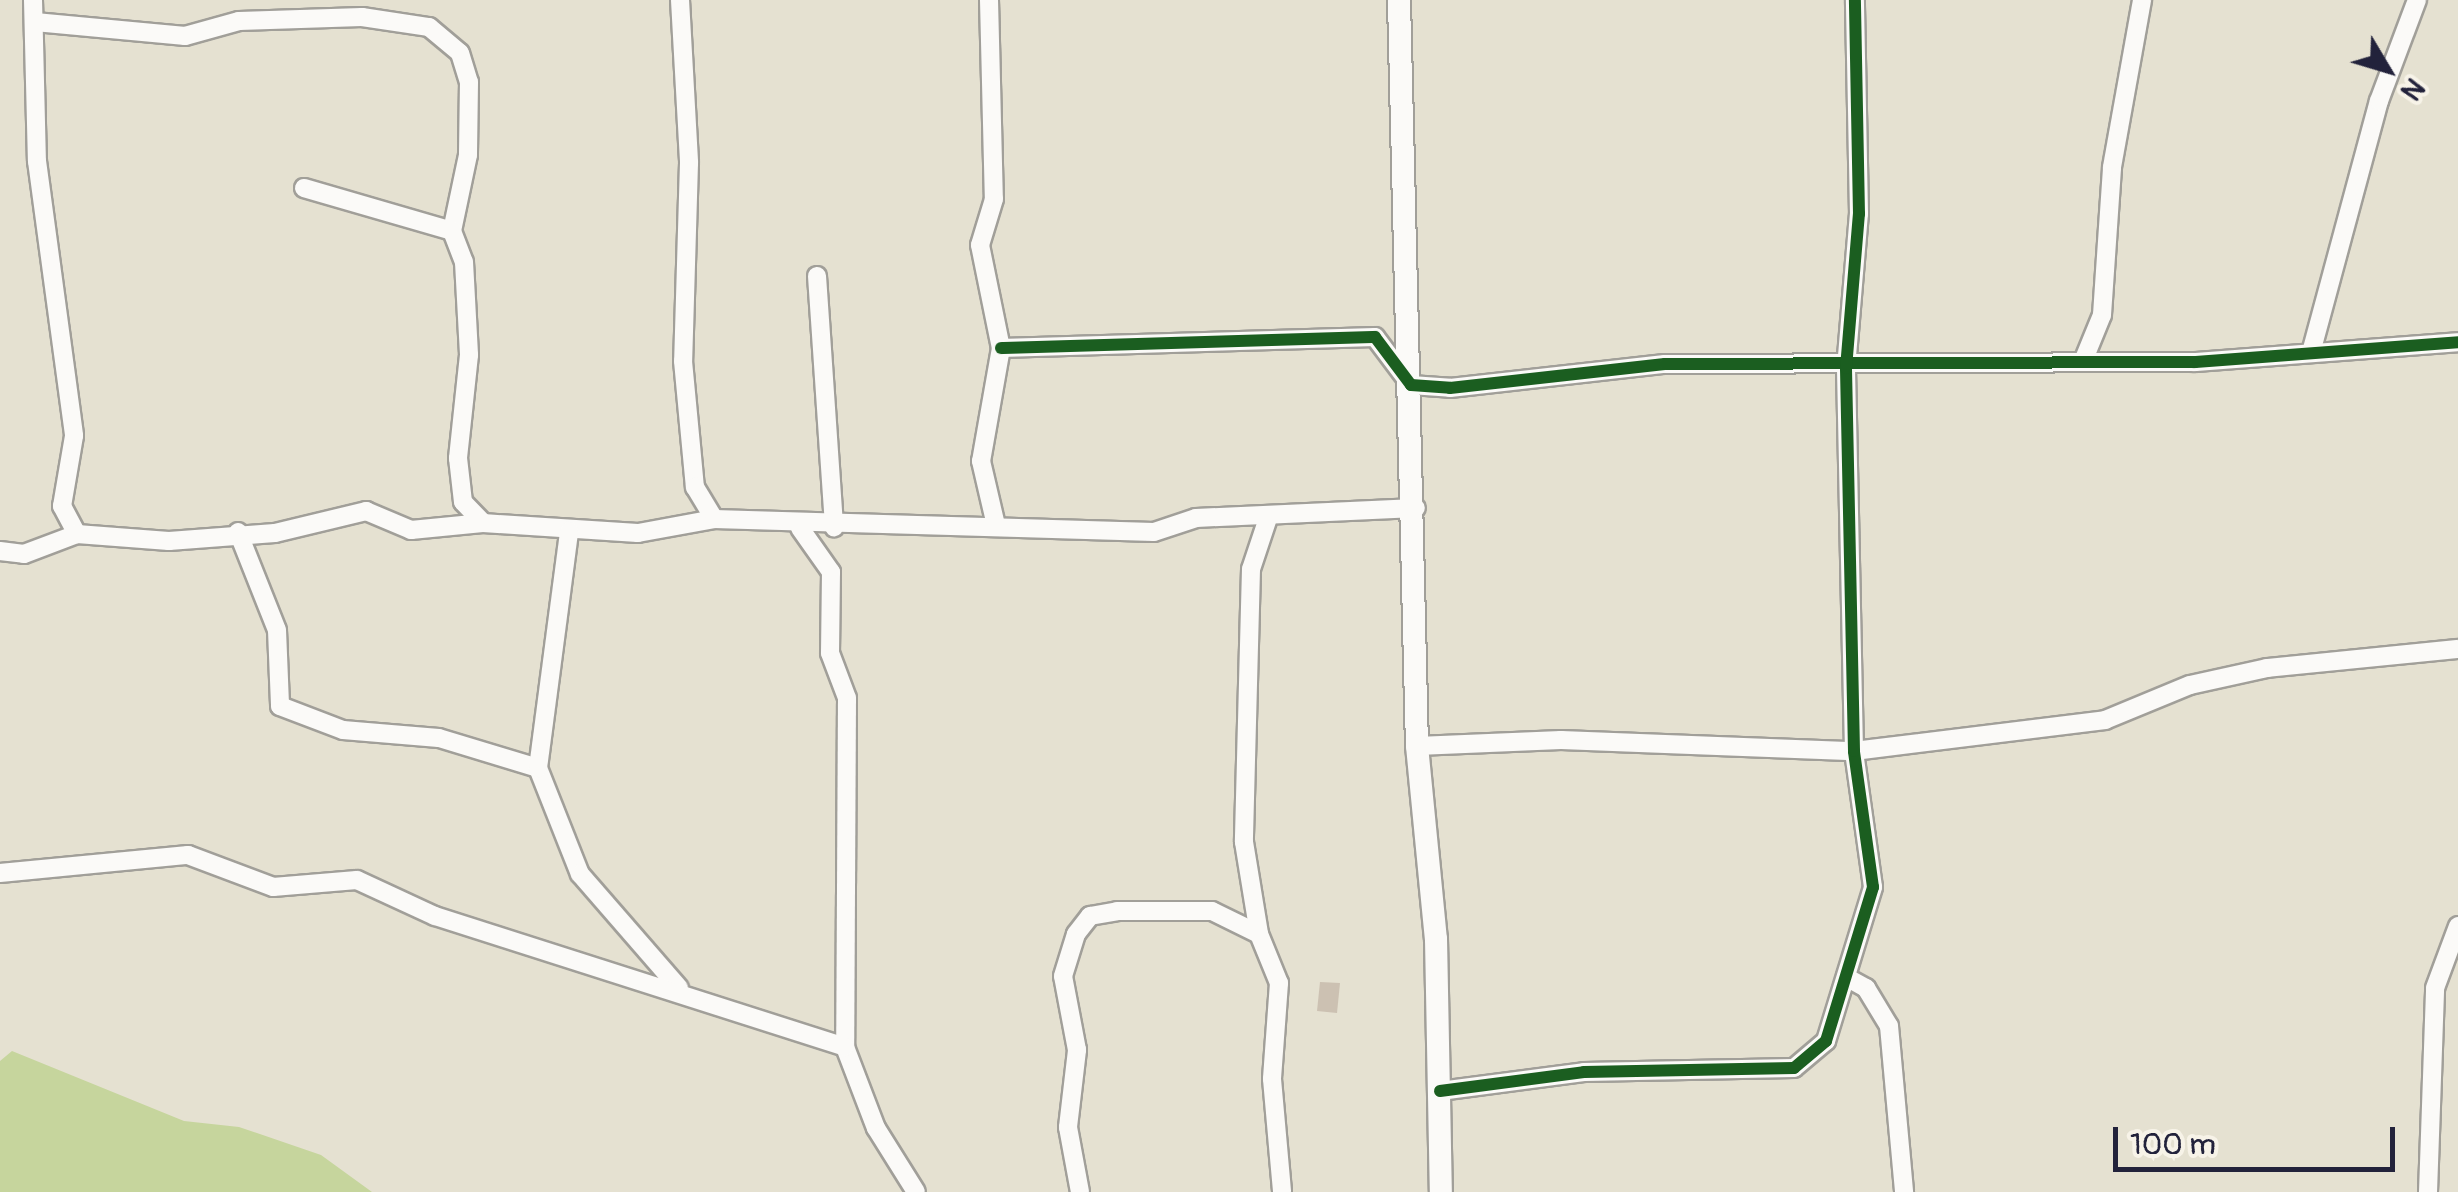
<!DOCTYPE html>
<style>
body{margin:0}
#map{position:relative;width:2458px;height:1192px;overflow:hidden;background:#e5e1d1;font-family:Pangolin,sans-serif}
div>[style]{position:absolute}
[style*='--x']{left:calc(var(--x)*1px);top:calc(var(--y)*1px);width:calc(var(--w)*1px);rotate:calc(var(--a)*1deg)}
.green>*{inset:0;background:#c6d59d}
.building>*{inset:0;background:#ccc1b2}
.roads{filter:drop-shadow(2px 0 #a19f99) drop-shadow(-2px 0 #a19f99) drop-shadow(0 2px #a19f99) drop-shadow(0 -2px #a19f99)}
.street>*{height:18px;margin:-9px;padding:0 9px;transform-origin:9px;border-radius:9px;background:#fbfaf8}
.secondary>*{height:22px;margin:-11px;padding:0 11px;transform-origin:11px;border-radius:11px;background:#fbfaf8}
.cycleway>*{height:12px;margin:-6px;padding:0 6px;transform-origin:6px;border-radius:6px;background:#1b5e20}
span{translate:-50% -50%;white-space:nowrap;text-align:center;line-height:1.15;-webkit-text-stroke:10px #f7f3e8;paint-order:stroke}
.north{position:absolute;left:2338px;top:20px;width:100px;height:100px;-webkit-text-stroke:8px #f7f3e8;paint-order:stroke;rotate:128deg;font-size:28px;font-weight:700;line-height:40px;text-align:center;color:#22223b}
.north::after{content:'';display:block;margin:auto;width:35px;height:45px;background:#22223b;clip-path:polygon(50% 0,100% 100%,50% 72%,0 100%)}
.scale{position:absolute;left:2113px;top:1127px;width:282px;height:45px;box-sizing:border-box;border:5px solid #22223b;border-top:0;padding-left:12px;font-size:30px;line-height:35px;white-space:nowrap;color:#22223b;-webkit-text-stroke:8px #f7f3e8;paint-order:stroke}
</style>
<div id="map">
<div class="green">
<i style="clip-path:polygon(12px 1051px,184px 1121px,239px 1127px,321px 1155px,372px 1192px,0 1192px,0 1061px)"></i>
</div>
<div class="building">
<i style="clip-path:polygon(1320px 982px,1340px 983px,1337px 1013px,1317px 1011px)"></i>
</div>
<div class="roads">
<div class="street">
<i style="--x:33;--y:0;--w:161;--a:88.6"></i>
<i style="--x:37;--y:161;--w:277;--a:82.3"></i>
<i style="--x:74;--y:436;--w:71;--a:99.7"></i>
<i style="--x:62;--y:506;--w:32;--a:62"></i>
<i style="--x:680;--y:0;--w:163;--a:86.8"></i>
<i style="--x:689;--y:163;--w:198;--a:91.7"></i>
<i style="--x:683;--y:361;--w:127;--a:84.6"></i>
<i style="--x:695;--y:487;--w:37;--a:59"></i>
<i style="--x:989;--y:0;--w:199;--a:88.6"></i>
<i style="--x:994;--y:199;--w:48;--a:106.9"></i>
<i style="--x:980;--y:245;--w:105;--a:78.5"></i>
<i style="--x:1001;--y:348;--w:115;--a:100"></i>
<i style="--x:981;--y:461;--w:62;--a:76.9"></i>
<i style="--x:35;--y:22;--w:151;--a:5.3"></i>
<i style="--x:185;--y:36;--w:56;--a:-15.5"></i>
<i style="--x:239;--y:21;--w:123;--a:-1.9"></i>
<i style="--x:362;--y:17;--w:68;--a:8.5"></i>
<i style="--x:429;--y:27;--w:40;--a:40"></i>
<i style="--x:460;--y:53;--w:30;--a:73"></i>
<i style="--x:469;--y:82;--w:73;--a:90.8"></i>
<i style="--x:468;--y:155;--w:78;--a:101.9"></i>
<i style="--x:304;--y:188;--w:154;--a:16.2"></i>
<i style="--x:452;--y:231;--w:33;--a:69"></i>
<i style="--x:464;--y:262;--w:93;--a:86.9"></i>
<i style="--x:469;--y:355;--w:104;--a:96.1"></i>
<i style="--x:458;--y:458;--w:44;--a:83.5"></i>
<i style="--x:463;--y:502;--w:29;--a:46"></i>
<i style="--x:817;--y:276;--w:252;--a:86.1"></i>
<i style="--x:1001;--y:348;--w:374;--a:-1.7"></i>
<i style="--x:1375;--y:337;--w:60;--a:53.1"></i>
<i style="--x:1411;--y:385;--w:39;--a:4"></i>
<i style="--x:1450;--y:388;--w:216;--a:-6.4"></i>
<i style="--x:1665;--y:364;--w:530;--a:-0.22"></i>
<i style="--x:2195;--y:362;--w:264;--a:-4.3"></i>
<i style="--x:2312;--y:349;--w:257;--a:-74.9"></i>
<i style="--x:2379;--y:101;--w:108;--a:-69.4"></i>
<i style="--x:2084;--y:359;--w:48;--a:-67.8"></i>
<i style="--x:2102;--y:315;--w:148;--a:-86.1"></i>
<i style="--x:2112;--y:167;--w:170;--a:-79.8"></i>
<i style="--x:1268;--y:518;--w:54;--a:108.4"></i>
<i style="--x:1251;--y:569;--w:273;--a:91.5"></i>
<i style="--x:1244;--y:842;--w:93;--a:80.7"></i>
<i style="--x:1259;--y:934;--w:53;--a:67.8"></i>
<i style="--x:1279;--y:983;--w:96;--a:94.2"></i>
<i style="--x:1272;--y:1079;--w:113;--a:84.9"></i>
<i style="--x:800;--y:528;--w:54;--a:54.8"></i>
<i style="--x:831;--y:572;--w:81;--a:90.7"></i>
<i style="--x:830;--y:653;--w:48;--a:69.3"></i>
<i style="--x:847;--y:698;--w:349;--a:90.3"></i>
<i style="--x:845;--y:1047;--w:87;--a:69.1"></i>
<i style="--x:876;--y:1128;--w:75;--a:58"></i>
<i style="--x:238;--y:532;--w:105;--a:68.3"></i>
<i style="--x:277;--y:630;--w:76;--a:87.7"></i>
<i style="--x:280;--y:706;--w:67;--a:20.9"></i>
<i style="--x:343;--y:730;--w:96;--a:4.8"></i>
<i style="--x:439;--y:738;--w:103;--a:16.9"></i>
<i style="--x:538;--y:768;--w:114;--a:68.4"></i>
<i style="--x:580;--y:874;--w:151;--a:49"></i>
<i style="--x:0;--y:551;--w:24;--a:7"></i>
<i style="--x:24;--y:554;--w:57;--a:-20.7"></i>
<i style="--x:77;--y:534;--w:92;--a:4.4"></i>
<i style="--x:169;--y:541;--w:106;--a:-4.3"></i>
<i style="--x:275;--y:533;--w:94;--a:-13.6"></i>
<i style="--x:366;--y:511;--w:49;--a:22.9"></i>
<i style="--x:411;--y:530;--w:72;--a:-5.6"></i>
<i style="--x:483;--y:523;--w:155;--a:3.7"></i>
<i style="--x:638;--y:533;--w:77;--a:-10.4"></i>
<i style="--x:714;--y:519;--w:440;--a:1.7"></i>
<i style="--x:1154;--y:532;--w:44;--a:-18.4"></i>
<i style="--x:1196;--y:518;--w:220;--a:-2.6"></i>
<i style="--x:1417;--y:746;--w:144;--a:-2.4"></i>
<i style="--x:1561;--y:740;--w:293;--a:2.2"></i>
<i style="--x:1854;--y:751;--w:253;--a:-7"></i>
<i style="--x:2105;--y:720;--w:92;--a:-22.4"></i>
<i style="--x:2190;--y:685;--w:79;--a:-12.4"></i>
<i style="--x:2267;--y:668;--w:192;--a:-5.7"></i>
<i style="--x:538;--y:768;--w:239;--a:-82.5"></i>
<i style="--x:0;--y:873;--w:189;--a:-5.5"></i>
<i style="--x:188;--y:855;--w:91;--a:20.6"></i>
<i style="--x:273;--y:887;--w:84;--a:-4.8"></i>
<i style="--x:357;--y:880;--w:86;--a:24.8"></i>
<i style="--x:435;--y:916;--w:430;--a:17.7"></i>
<i style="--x:1846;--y:977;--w:23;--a:29"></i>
<i style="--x:1866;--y:988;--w:44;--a:58.8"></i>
<i style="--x:1889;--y:1026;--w:167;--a:84.8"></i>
<i style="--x:1440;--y:1091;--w:145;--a:-7.5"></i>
<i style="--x:1584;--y:1072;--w:210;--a:-1.1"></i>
<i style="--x:1794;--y:1068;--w:42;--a:-40.2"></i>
<i style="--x:1826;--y:1041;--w:161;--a:-73"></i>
<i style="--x:1873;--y:887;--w:137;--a:-98"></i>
<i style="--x:1854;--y:751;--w:383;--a:-91.2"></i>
<i style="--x:1846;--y:368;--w:155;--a:-85.2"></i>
<i style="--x:1859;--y:214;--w:214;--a:-91.1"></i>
<i style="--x:1080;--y:1192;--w:66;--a:-100.5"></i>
<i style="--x:1068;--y:1127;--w:78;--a:-83.3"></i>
<i style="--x:1077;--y:1050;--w:75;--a:-100.7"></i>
<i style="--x:1063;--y:976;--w:44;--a:-72.8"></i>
<i style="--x:1076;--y:934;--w:23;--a:-52"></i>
<i style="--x:1090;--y:916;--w:27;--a:-10"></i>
<i style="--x:1117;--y:911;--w:95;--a:0"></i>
<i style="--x:1212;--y:911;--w:52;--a:26.1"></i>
<i style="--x:2428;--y:1192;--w:204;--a:-88"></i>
<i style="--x:2435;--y:988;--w:66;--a:-69.6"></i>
</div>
<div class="secondary">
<i style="--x:1399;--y:0;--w:746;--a:88.62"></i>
<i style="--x:1417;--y:746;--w:194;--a:84.4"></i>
<i style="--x:1436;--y:939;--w:253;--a:88.9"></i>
</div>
</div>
<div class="cycleway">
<i style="--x:1001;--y:348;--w:374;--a:-1.7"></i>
<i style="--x:1375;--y:337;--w:60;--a:53.1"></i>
<i style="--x:1411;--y:385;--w:39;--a:4"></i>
<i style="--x:1450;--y:388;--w:216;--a:-6.4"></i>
<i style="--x:1665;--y:364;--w:530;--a:-0.22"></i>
<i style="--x:2195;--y:362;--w:264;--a:-4.3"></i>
<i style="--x:1440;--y:1091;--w:145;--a:-7.5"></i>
<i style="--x:1584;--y:1072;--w:210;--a:-1.1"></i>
<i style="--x:1794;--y:1068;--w:42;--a:-40.2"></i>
<i style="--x:1826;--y:1041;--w:161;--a:-73"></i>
<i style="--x:1873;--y:887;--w:137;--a:-98"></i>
<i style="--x:1854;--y:751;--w:383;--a:-91.2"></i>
<i style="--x:1846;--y:368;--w:155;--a:-85.2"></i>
<i style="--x:1859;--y:214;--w:214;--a:-91.1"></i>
</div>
<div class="north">N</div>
<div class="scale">100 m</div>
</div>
